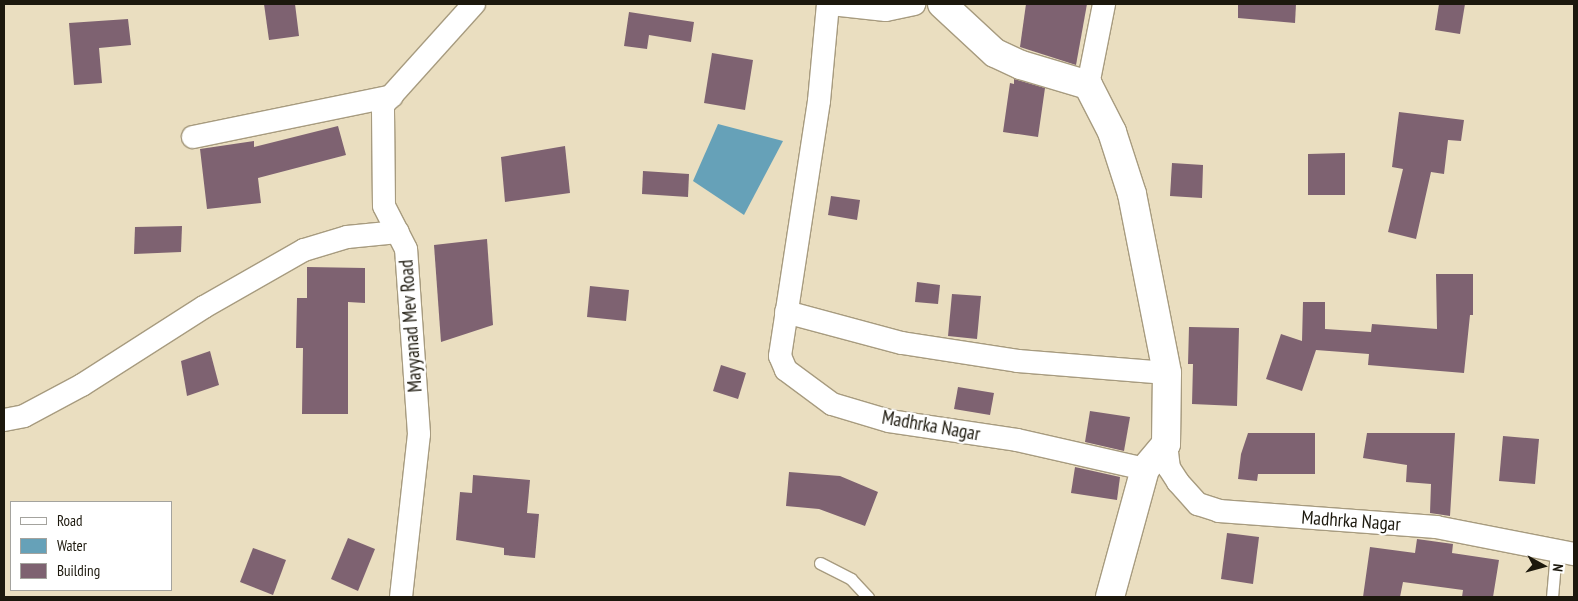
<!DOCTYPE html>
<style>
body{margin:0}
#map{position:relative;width:1578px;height:601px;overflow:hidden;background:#eadec0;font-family:"PT Sans Narrow",sans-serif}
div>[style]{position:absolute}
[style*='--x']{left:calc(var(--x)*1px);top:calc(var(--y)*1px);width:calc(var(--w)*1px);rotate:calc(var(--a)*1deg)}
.water>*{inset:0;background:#66a1b8}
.building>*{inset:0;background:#7e6271}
.roads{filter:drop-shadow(1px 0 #a79b7f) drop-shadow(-1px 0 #a79b7f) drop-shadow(0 1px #a79b7f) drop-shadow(0 -1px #a79b7f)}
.service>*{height:11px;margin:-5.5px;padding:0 5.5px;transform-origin:5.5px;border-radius:5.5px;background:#fff}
.minor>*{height:22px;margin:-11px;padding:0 11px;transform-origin:11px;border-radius:11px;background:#fff}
.tertiary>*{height:28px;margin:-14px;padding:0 14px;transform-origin:14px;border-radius:14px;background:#fff}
span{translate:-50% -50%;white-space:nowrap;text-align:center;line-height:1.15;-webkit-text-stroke:4.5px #fff;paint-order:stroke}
.street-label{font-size:19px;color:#1c180d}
.frame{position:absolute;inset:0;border:5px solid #1c180d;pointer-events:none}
.legend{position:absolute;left:10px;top:501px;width:162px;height:90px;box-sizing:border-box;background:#fff;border:1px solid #a4a39e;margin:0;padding:6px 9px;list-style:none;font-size:15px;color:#1c180d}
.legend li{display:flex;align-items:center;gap:10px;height:25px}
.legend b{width:25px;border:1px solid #a4a39e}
.north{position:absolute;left:1518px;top:541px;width:50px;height:50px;-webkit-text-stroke:4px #fff;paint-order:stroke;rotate:97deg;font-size:14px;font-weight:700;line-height:20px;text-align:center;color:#1c180d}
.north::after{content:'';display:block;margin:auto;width:18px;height:22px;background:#1c180d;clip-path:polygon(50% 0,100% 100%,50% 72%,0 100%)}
</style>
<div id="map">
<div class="water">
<i style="clip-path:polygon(718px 124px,783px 141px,744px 215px,693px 181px)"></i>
</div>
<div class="building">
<i style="clip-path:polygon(264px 4px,295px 4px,299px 36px,269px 40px)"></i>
<i style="clip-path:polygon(1026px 4px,1087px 4px,1076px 65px,1020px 47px)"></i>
<i style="clip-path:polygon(1238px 4px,1296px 4px,1295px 23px,1238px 18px)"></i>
<i style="clip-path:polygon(1439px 4px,1465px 4px,1460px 34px,1435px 30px)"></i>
<i style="clip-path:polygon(629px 12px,694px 22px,691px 42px,649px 35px,647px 49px,624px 46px)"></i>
<i style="clip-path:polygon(128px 19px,131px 45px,99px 48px,102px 83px,74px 85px,69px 23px)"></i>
<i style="clip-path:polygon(712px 53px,753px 60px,745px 110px,704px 103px)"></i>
<i style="clip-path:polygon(1014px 79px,1045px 88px,1038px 137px,1003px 132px,1010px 83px,1014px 84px)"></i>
<i style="clip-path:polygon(1399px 112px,1464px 120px,1461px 141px,1448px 140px,1444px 174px,1431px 172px,1416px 239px,1388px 232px,1403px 169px,1392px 167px)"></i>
<i style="clip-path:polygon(338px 126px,346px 155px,258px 178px,261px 203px,207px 209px,200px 149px,254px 141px,254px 147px)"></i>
<i style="clip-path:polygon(565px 146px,570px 193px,505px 202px,501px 157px)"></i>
<i style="clip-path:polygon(1345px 153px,1345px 195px,1308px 195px,1308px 154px)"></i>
<i style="clip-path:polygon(1172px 163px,1203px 165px,1202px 198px,1170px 196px)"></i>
<i style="clip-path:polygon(643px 171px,689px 174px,688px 197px,642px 194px)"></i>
<i style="clip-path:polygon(831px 196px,860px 200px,857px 220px,828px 215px)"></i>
<i style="clip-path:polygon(182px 226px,181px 252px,134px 254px,135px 227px)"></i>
<i style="clip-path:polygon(487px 239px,493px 325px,441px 342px,434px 245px)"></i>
<i style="clip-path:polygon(307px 267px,365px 268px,365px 303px,348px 302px,348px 414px,302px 414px,303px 348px,296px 348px,297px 298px,307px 298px)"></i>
<i style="clip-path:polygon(1436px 274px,1473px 274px,1473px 315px,1470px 315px,1464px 373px,1368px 365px,1369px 354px,1316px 350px,1302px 391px,1266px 379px,1281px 334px,1302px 341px,1303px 302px,1325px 302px,1325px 329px,1371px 332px,1372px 324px,1437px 329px)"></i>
<i style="clip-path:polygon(917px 282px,940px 285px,938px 304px,915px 302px)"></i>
<i style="clip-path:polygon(590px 286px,629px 290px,626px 321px,587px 317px)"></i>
<i style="clip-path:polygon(952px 294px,981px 296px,977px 339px,948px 336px)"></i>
<i style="clip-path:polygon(1189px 327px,1239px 328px,1237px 406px,1192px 404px,1193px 364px,1188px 364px)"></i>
<i style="clip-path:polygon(210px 351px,219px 385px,187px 396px,181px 361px)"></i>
<i style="clip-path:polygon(721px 365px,746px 373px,738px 399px,713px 391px)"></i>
<i style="clip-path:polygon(958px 387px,994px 393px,990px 415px,954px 409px)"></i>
<i style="clip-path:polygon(1090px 411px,1130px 417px,1124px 451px,1085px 442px)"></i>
<i style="clip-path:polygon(1248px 433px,1315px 433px,1315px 474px,1258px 474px,1257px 481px,1238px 479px,1241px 454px)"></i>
<i style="clip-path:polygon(1367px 433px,1455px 433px,1450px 516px,1430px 513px,1431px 484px,1406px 482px,1407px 465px,1363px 458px)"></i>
<i style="clip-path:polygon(1503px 436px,1539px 439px,1535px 484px,1499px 481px)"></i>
<i style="clip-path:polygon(1075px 467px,1120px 477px,1117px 500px,1071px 493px)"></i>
<i style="clip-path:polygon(789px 472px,840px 476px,878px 492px,865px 526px,819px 509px,786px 506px)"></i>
<i style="clip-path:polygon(473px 475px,530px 480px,527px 513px,539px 514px,535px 558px,504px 555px,504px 548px,456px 540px,460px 492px,472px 493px)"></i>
<i style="clip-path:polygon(1227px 533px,1259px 537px,1253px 584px,1221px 579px)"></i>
<i style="clip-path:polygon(348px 538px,375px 549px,358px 591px,331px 579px)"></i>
<i style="clip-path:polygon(1417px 539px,1453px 544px,1452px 553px,1499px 560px,1493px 597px,1462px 597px,1463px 590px,1403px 582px,1400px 597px,1363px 597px,1370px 547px,1415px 553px)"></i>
<i style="clip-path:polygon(253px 548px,286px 560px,273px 595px,240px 582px)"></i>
</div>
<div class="roads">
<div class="service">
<i style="--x:820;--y:563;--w:35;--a:27"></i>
<i style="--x:851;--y:579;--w:25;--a:47"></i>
<i style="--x:1552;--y:597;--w:46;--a:-85"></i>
</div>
<div class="minor">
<i style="--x:828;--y:4;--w:97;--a:95.3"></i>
<i style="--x:819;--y:101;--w:258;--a:98.7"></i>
<i style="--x:780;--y:356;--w:15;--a:67"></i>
<i style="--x:786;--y:370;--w:57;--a:36.5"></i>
<i style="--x:832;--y:404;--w:59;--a:16.6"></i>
<i style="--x:889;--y:421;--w:129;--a:8.4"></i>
<i style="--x:1017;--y:440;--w:131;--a:12.8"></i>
<i style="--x:831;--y:4;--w:55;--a:6.2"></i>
<i style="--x:886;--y:10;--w:29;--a:-12"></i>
<i style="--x:1088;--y:85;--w:83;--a:-78.8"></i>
<i style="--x:193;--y:137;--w:203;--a:-11.6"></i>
<i style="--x:786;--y:312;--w:120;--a:15"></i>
<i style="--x:902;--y:343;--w:117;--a:8.8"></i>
<i style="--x:1018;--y:361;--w:149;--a:4.6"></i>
<i style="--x:4;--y:420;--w:20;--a:-11"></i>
<i style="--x:24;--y:416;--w:66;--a:-28.1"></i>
<i style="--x:82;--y:385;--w:145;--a:-32.6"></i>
<i style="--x:204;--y:307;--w:115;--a:-29.7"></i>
<i style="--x:304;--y:250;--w:45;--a:-16.8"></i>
<i style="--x:347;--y:237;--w:51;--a:-5.6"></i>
<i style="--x:1166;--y:444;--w:24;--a:83"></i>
<i style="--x:1169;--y:468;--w:17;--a:57"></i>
<i style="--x:1178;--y:482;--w:30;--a:48"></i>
<i style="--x:1198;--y:504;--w:22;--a:18"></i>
<i style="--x:1219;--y:511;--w:218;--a:4.2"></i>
<i style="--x:1436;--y:527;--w:141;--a:11.1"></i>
<i style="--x:401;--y:597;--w:164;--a:-83.7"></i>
<i style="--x:419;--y:434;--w:185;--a:-94"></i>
<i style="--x:406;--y:249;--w:48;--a:-117.1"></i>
<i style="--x:384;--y:206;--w:101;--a:-90.6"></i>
<i style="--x:383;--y:105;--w:136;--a:-48"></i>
</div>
<div class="tertiary">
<i style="--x:942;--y:4;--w:72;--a:42.8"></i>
<i style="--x:995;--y:53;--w:29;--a:25"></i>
<i style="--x:1021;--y:65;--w:70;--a:16.6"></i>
<i style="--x:1088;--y:85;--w:53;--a:62.9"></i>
<i style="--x:1112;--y:132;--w:65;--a:72.1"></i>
<i style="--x:1132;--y:194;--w:182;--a:78.9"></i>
<i style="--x:1167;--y:373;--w:71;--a:90.8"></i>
<i style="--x:1166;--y:444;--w:33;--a:130"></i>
<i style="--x:1145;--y:469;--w:133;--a:105.3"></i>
</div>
</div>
<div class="street-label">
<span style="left:411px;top:326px;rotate:-94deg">Mayyanad Mev Road</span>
<span style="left:931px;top:426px;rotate:10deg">Madhrka Nagar</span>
<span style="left:1351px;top:521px;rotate:4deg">Madhrka Nagar</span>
</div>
<div class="frame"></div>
<ul class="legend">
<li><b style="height:6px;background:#fff"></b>Road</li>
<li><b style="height:14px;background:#66a1b8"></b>Water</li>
<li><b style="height:14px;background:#7e6271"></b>Building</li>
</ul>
<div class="north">N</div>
</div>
